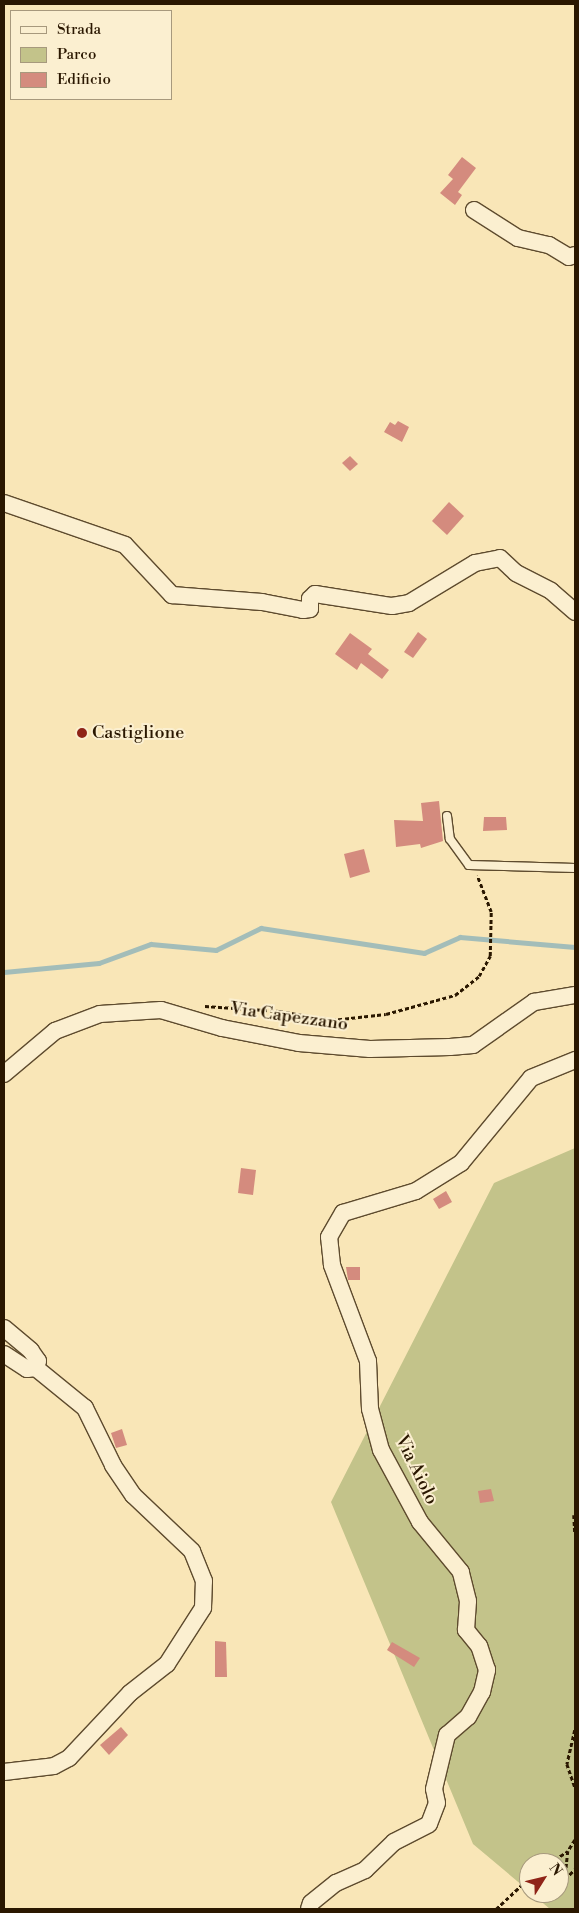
<!DOCTYPE html>
<style>
body{margin:0}
#map{position:relative;width:579px;height:1913px;overflow:hidden;background:#f9e6b7;font-family:"Libre Bodoni",serif}
div>[style]{position:absolute}
[style*='--x']{left:calc(var(--x)*1px);top:calc(var(--y)*1px);width:calc(var(--w)*1px);rotate:calc(var(--a)*1deg)}
.green>*{inset:0;background:#c3c38a}
.stream>*{height:4.5px;margin:-2.25px;padding:0 2.25px;transform-origin:2.25px;border-radius:2.25px;background:#a3bdb9}
.building>*{inset:0;background:#d48b7e}
.path>*{height:2.5px;margin-top:-1.25px;transform-origin:0;background:repeating-linear-gradient(90deg,#2a1700 0 4px,transparent 0 6.5px)}
.roads{filter:drop-shadow(1px 0 #5e4b2e) drop-shadow(-1px 0 #5e4b2e) drop-shadow(0 1px #5e4b2e) drop-shadow(0 -1px #5e4b2e)}
.service>*{height:8px;margin:-4px;padding:0 4px;transform-origin:4px;border-radius:4px;background:#fbefd0}
.minor>*{height:16px;margin:-8px;padding:0 8px;transform-origin:8px;border-radius:8px;background:#fbefd0}
.dots>*{width:14px;height:14px;translate:-50% -50%;box-sizing:border-box;border:2px solid #fbefd0;border-radius:50%}
span{translate:-50% -50%;white-space:nowrap;text-align:center;line-height:1.15;-webkit-text-stroke:4px #fbefd0;paint-order:stroke}
.poi-label{font-size:18px;color:#2a1700}
.left{translate:0 -50%;text-align:left}
.street-label{font-size:18px;color:#2a1700}
.frame{position:absolute;inset:0;border:5px solid #2a1700;pointer-events:none}
.legend{position:absolute;left:10px;top:10px;width:162px;height:90px;box-sizing:border-box;background:#fbefd0;border:1px solid #a7997d;margin:0;padding:6px 9px;list-style:none;font-size:15px;color:#2a1700}
.legend li{display:flex;align-items:center;gap:10px;height:25px}
.legend b{width:25px;border:1px solid #a7997d}
.north{position:absolute;left:519px;top:1853px;width:50px;height:50px;box-sizing:border-box;background:#fbefd0;border:1px solid #a7997d;border-radius:50%;rotate:54deg;font-size:14px;font-weight:700;line-height:20px;text-align:center;color:#2a1700}
.north::after{content:'';display:block;margin:auto;width:18px;height:22px;background:#8f2418;clip-path:polygon(50% 0,100% 100%,50% 72%,0 100%)}
</style>
<div id="map">
<div class="green">
<i style="clip-path:polygon(575px 1148px,575px 1909px,550px 1909px,531px 1893px,559px 1893px,559px 1863px,529px 1863px,529px 1891px,473px 1844px,331px 1502px,494px 1183px)"></i>
</div>
<div class="stream">
<i style="--x:4;--y:972;--w:95;--a:-5.4"></i>
<i style="--x:99;--y:963;--w:55;--a:-20.1"></i>
<i style="--x:151;--y:944;--w:65;--a:5.3"></i>
<i style="--x:216;--y:950;--w:50;--a:-26.1"></i>
<i style="--x:261;--y:928;--w:165;--a:8.7"></i>
<i style="--x:424;--y:953;--w:39;--a:-24"></i>
<i style="--x:460;--y:937;--w:115;--a:5"></i>
</div>
<div class="building">
<i style="clip-path:polygon(462px 157px,476px 168px,458px 192px,462px 195px,455px 205px,440px 193px,453px 179px,448px 175px)"></i>
<i style="clip-path:polygon(398px 421px,409px 427px,402px 442px,384px 432px,390px 422px,395px 425px)"></i>
<i style="clip-path:polygon(350px 456px,358px 464px,350px 471px,342px 463px)"></i>
<i style="clip-path:polygon(449px 502px,464px 516px,447px 535px,432px 521px)"></i>
<i style="clip-path:polygon(418px 632px,427px 639px,413px 658px,404px 652px)"></i>
<i style="clip-path:polygon(350px 633px,372px 649px,368px 654px,389px 670px,382px 679px,361px 663px,357px 670px,335px 654px)"></i>
<i style="clip-path:polygon(439px 801px,443px 841px,421px 848px,420px 844px,396px 847px,394px 820px,423px 821px,421px 803px)"></i>
<i style="clip-path:polygon(484px 817px,506px 817px,507px 830px,483px 831px)"></i>
<i style="clip-path:polygon(364px 849px,370px 872px,350px 878px,344px 854px)"></i>
<i style="clip-path:polygon(241px 1168px,256px 1170px,253px 1195px,238px 1193px)"></i>
<i style="clip-path:polygon(446px 1191px,452px 1202px,439px 1209px,433px 1199px)"></i>
<i style="clip-path:polygon(346px 1267px,360px 1267px,360px 1280px,348px 1280px)"></i>
<i style="clip-path:polygon(122px 1429px,127px 1445px,116px 1448px,111px 1433px)"></i>
<i style="clip-path:polygon(491px 1489px,494px 1501px,480px 1503px,478px 1491px)"></i>
<i style="clip-path:polygon(215px 1641px,226px 1642px,227px 1677px,215px 1677px)"></i>
<i style="clip-path:polygon(392px 1642px,420px 1658px,414px 1667px,387px 1650px)"></i>
<i style="clip-path:polygon(121px 1727px,128px 1735px,109px 1755px,100px 1745px)"></i>
</div>
<div class="path">
<i style="--x:205;--y:1006;--w:74;--a:3.9"></i>
<i style="--x:279;--y:1011;--w:54;--a:9.6"></i>
<i style="--x:332;--y:1020;--w:54;--a:-6.3"></i>
<i style="--x:386;--y:1014;--w:72;--a:-15.4"></i>
<i style="--x:455;--y:995;--w:31;--a:-38"></i>
<i style="--x:479;--y:976;--w:23;--a:-61"></i>
<i style="--x:490;--y:956;--w:44;--a:-88.7"></i>
<i style="--x:491;--y:912;--w:39;--a:-111"></i>
<i style="--x:574;--y:1515;--w:18;--a:87"></i>
<i style="--x:575;--y:1730;--w:35;--a:103"></i>
<i style="--x:567;--y:1764;--w:24;--a:71"></i>
<i style="--x:575;--y:1840;--w:13;--a:122"></i>
<i style="--x:568;--y:1851;--w:28;--a:96"></i>
<i style="--x:565;--y:1879;--w:14;--a:-45"></i>
<i style="--x:549;--y:1863;--w:22;--a:-32"></i>
<i style="--x:496;--y:1909;--w:45;--a:-43.2"></i>
</div>
<div class="roads">
<div class="service">
<i style="--x:447;--y:816;--w:23;--a:83"></i>
<i style="--x:450;--y:839;--w:32;--a:54"></i>
<i style="--x:469;--y:865;--w:106;--a:1.6"></i>
</div>
<div class="minor">
<i style="--x:474;--y:210;--w:52;--a:32.5"></i>
<i style="--x:518;--y:238;--w:32;--a:13"></i>
<i style="--x:549;--y:245;--w:23;--a:31"></i>
<i style="--x:569;--y:257;--w:6;--a:-18"></i>
<i style="--x:4;--y:503;--w:128;--a:19.1"></i>
<i style="--x:125;--y:545;--w:69;--a:46.8"></i>
<i style="--x:172;--y:595;--w:90;--a:4.4"></i>
<i style="--x:262;--y:602;--w:42;--a:11"></i>
<i style="--x:303;--y:610;--w:7;--a:-8"></i>
<i style="--x:310;--y:609;--w:10;--a:-90"></i>
<i style="--x:310;--y:599;--w:7;--a:-45"></i>
<i style="--x:315;--y:594;--w:78;--a:8.9"></i>
<i style="--x:392;--y:606;--w:17;--a:-10"></i>
<i style="--x:409;--y:603;--w:77;--a:-31.2"></i>
<i style="--x:475;--y:563;--w:25;--a:-11"></i>
<i style="--x:500;--y:558;--w:22;--a:43"></i>
<i style="--x:516;--y:573;--w:39;--a:27"></i>
<i style="--x:551;--y:591;--w:32;--a:41"></i>
<i style="--x:4;--y:1074;--w:67;--a:-40.1"></i>
<i style="--x:55;--y:1031;--w:48;--a:-20.7"></i>
<i style="--x:100;--y:1014;--w:61;--a:-3.8"></i>
<i style="--x:161;--y:1010;--w:64;--a:16.4"></i>
<i style="--x:222;--y:1028;--w:78;--a:11"></i>
<i style="--x:299;--y:1043;--w:71;--a:4.8"></i>
<i style="--x:370;--y:1049;--w:80;--a:-1.4"></i>
<i style="--x:450;--y:1047;--w:23;--a:-5"></i>
<i style="--x:473;--y:1045;--w:75;--a:-35.2"></i>
<i style="--x:534;--y:1002;--w:42;--a:-9.7"></i>
<i style="--x:4;--y:1328;--w:35;--a:40"></i>
<i style="--x:31;--y:1351;--w:12;--a:55"></i>
<i style="--x:38;--y:1361;--w:7;--a:106"></i>
<i style="--x:36;--y:1368;--w:9;--a:174"></i>
<i style="--x:27;--y:1369;--w:27;--a:-147"></i>
<i style="--x:4;--y:1772;--w:50;--a:-6.8"></i>
<i style="--x:54;--y:1766;--w:17;--a:-28"></i>
<i style="--x:69;--y:1758;--w:89;--a:-46.8"></i>
<i style="--x:130;--y:1693;--w:47;--a:-38.1"></i>
<i style="--x:167;--y:1664;--w:67;--a:-57.3"></i>
<i style="--x:203;--y:1608;--w:27;--a:-88"></i>
<i style="--x:204;--y:1581;--w:32;--a:-112"></i>
<i style="--x:192;--y:1551;--w:81;--a:-136.5"></i>
<i style="--x:133;--y:1495;--w:36;--a:-124"></i>
<i style="--x:113;--y:1465;--w:64;--a:-116.2"></i>
<i style="--x:85;--y:1408;--w:63;--a:-140.8"></i>
<i style="--x:309;--y:1909;--w:6;--a:-72"></i>
<i style="--x:311;--y:1903;--w:32;--a:-39"></i>
<i style="--x:336;--y:1883;--w:32;--a:-24"></i>
<i style="--x:365;--y:1870;--w:40;--a:-44"></i>
<i style="--x:394;--y:1842;--w:39;--a:-27"></i>
<i style="--x:429;--y:1824;--w:22;--a:-69"></i>
<i style="--x:437;--y:1803;--w:14;--a:-102"></i>
<i style="--x:434;--y:1789;--w:56;--a:-76.5"></i>
<i style="--x:447;--y:1735;--w:28;--a:-41"></i>
<i style="--x:468;--y:1717;--w:29;--a:-61"></i>
<i style="--x:482;--y:1692;--w:23;--a:-77"></i>
<i style="--x:487;--y:1670;--w:25;--a:-108"></i>
<i style="--x:479;--y:1646;--w:21;--a:-129"></i>
<i style="--x:466;--y:1630;--w:29;--a:-86"></i>
<i style="--x:468;--y:1601;--w:30;--a:-104"></i>
<i style="--x:461;--y:1572;--w:65;--a:-129.4"></i>
<i style="--x:420;--y:1522;--w:82;--a:-118.4"></i>
<i style="--x:381;--y:1450;--w:42;--a:-105"></i>
<i style="--x:370;--y:1409;--w:48;--a:-92.4"></i>
<i style="--x:368;--y:1361;--w:103;--a:-110.6"></i>
<i style="--x:332;--y:1265;--w:28;--a:-96"></i>
<i style="--x:329;--y:1237;--w:28;--a:-60"></i>
<i style="--x:343;--y:1213;--w:76;--a:-16.8"></i>
<i style="--x:416;--y:1191;--w:53;--a:-31.9"></i>
<i style="--x:461;--y:1163;--w:110;--a:-50.5"></i>
<i style="--x:531;--y:1078;--w:48;--a:-22.2"></i>
</div>
</div>
<div class="dots">
<i style="left:82px;top:733px;background:#8f2418"></i>
</div>
<div class="poi-label">
<span class="left" style="left:92px;top:733px">Castiglione</span>
</div>
<div class="street-label">
<span style="left:289px;top:1017px;rotate:8deg">Via Capezzano</span>
<span style="left:416px;top:1470px;rotate:64deg">Via Aiolo</span>
</div>
<div class="frame"></div>
<ul class="legend">
<li><b style="height:6px;background:#fbefd0"></b>Strada</li>
<li><b style="height:14px;background:#c3c38a"></b>Parco</li>
<li><b style="height:14px;background:#d48b7e"></b>Edificio</li>
</ul>
<div class="north">N</div>
</div>
